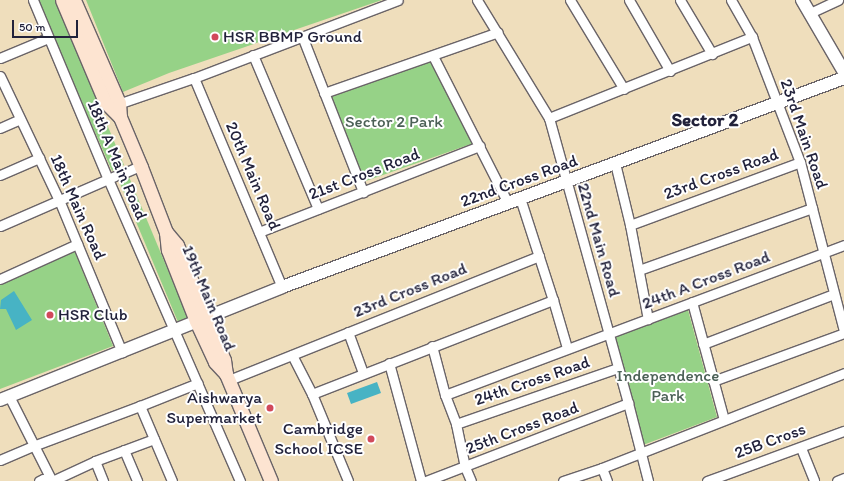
<!DOCTYPE html>
<style>
body{margin:0}
#map{position:relative;width:844px;height:481px;overflow:hidden;background:#efdebc;font-family:Itim,sans-serif}
div>[style]{position:absolute}
[style*='--x']{left:calc(var(--x)*1px);top:calc(var(--y)*1px);width:calc(var(--w)*1px);rotate:calc(var(--a)*1deg)}
.green>*{inset:0;background:#96d287}
.water>*{inset:0;background:#47b3c4}
.roads{filter:drop-shadow(1px 0 #6a6468) drop-shadow(-1px 0 #6a6468) drop-shadow(0 1px #6a6468) drop-shadow(0 -1px #6a6468)}
.minor>*{height:9px;margin:-4.5px;padding:0 4.5px;transform-origin:4.5px;border-radius:4.5px;background:#fff}
.tertiary>*{height:12px;margin:-6px;padding:0 6px;transform-origin:6px;border-radius:6px;background:#fff}
.secondary>*{height:13px;margin:-6.5px;padding:0 6.5px;transform-origin:6.5px;border-radius:6.5px;background:#fde4d1}
.dots>*{width:11px;height:11px;translate:-50% -50%;box-sizing:border-box;border:2px solid #fff;border-radius:50%}
span{translate:-50% -50%;white-space:nowrap;text-align:center;line-height:1.15;-webkit-text-stroke:4px #fff;paint-order:stroke}
.poi-label{font-size:17px;color:#22223b}
.left{translate:0 -50%;text-align:left}
.right{translate:-100% -50%;text-align:right}
.park-label{font-size:17px;color:#4b6056}
.street-label{font-size:17px;color:#22223b}
.quarter-label{font-size:19px;color:#22223b;font-weight:700}
.scale{position:absolute;left:12px;top:20px;width:66px;height:18px;box-sizing:border-box;border:2px solid #22223b;border-top:0;padding-left:5px;font-size:12px;line-height:14px;white-space:nowrap;color:#22223b;-webkit-text-stroke:3px #fff;paint-order:stroke}
</style>
<div id="map">
<div class="green">
<i style="clip-path:polygon(37px 0,55px 0,124px 165px,112px 171px)"></i>
<i style="clip-path:polygon(86px 0,382px 0,169px 73px,123px 92px)"></i>
<i style="clip-path:polygon(432px 61px,474px 143px,363px 182px,331px 97px)"></i>
<i style="clip-path:polygon(129px 177px,188px 318px,178px 322px,119px 181px)"></i>
<i style="clip-path:polygon(74px 250px,113px 346px,0 389px,0 284px)"></i>
<i style="clip-path:polygon(688px 310px,717px 417px,643px 445px,615px 337px)"></i>
</div>
<div class="water">
<i style="clip-path:polygon(14px 291px,32px 320px,16px 330px,6px 309px,0 309px,1px 300px)"></i>
<i style="clip-path:polygon(377px 382px,381px 393px,351px 404px,347px 393px)"></i>
</div>
<div class="roads">
<div class="minor">
<i style="--x:33;--y:0;--w:194;--a:67.3"></i>
<i style="--x:108;--y:179;--w:330;--a:66.4"></i>
<i style="--x:477;--y:0;--w:138;--a:58.6"></i>
<i style="--x:549;--y:118;--w:296;--a:74.5"></i>
<i style="--x:628;--y:403;--w:81;--a:75.6"></i>
<i style="--x:570;--y:0;--w:104;--a:58.8"></i>
<i style="--x:629;--y:0;--w:82;--a:60"></i>
<i style="--x:680;--y:0;--w:63;--a:59.3"></i>
<i style="--x:731;--y:0;--w:43;--a:60.4"></i>
<i style="--x:752;--y:37;--w:134;--a:69"></i>
<i style="--x:800;--y:162;--w:175;--a:75.4"></i>
<i style="--x:810;--y:13;--w:31;--a:-25"></i>
<i style="--x:302;--y:36;--w:168;--a:68.6"></i>
<i style="--x:253;--y:55;--w:167;--a:67.1"></i>
<i style="--x:433;--y:56;--w:165;--a:63"></i>
<i style="--x:0;--y:58;--w:52;--a:-22.6"></i>
<i style="--x:0;--y:76;--w:137;--a:64.6"></i>
<i style="--x:59;--y:200;--w:165;--a:67.5"></i>
<i style="--x:194;--y:78;--w:227;--a:67.2"></i>
<i style="--x:324;--y:93;--w:184;--a:-19.3"></i>
<i style="--x:115;--y:105;--w:83;--a:-18.9"></i>
<i style="--x:194;--y:78;--w:218;--a:-20.9"></i>
<i style="--x:549;--y:118;--w:219;--a:-21.8"></i>
<i style="--x:0;--y:128;--w:22;--a:-24"></i>
<i style="--x:615;--y:163;--w:64;--a:76.4"></i>
<i style="--x:630;--y:225;--w:96;--a:79.2"></i>
<i style="--x:124;--y:173;--w:17;--a:-24"></i>
<i style="--x:0;--y:175;--w:43;--a:-23.6"></i>
<i style="--x:520;--y:198;--w:107;--a:72.1"></i>
<i style="--x:553;--y:300;--w:50;--a:73.7"></i>
<i style="--x:630;--y:225;--w:181;--a:-20.3"></i>
<i style="--x:0;--y:226;--w:125;--a:-23.5"></i>
<i style="--x:259;--y:232;--w:237;--a:-21.3"></i>
<i style="--x:639;--y:270;--w:184;--a:-19.7"></i>
<i style="--x:0;--y:279;--w:85;--a:-24.4"></i>
<i style="--x:692;--y:302;--w:122;--a:74.8"></i>
<i style="--x:348;--y:332;--w:44;--a:69.9"></i>
<i style="--x:703;--y:344;--w:140;--a:-20.9"></i>
<i style="--x:432;--y:346;--w:51;--a:75.1"></i>
<i style="--x:445;--y:395;--w:31;--a:69"></i>
<i style="--x:456;--y:424;--w:44;--a:78.2"></i>
<i style="--x:465;--y:467;--w:15;--a:67"></i>
<i style="--x:292;--y:355;--w:44;--a:62.9"></i>
<i style="--x:312;--y:394;--w:94;--a:67.5"></i>
<i style="--x:389;--y:363;--w:122;--a:74.8"></i>
<i style="--x:229;--y:380;--w:334;--a:-21.8"></i>
<i style="--x:713;--y:381;--w:140;--a:-20.1"></i>
<i style="--x:312;--y:394;--w:259;--a:-21.3"></i>
<i style="--x:445;--y:395;--w:426;--a:-20.6"></i>
<i style="--x:9;--y:396;--w:95;--a:63.2"></i>
<i style="--x:456;--y:424;--w:171;--a:-19.1"></i>
<i style="--x:801;--y:448;--w:35;--a:68"></i>
<i style="--x:124;--y:450;--w:34;--a:67"></i>
<i style="--x:0;--y:460;--w:36;--a:-23"></i>
<i style="--x:33;--y:446;--w:114;--a:-20.5"></i>
<i style="--x:95;--y:461;--w:22;--a:68"></i>
<i style="--x:602;--y:468;--w:14;--a:69"></i>
<i style="--x:39;--y:481;--w:4;--a:-27"></i>
<i style="--x:43;--y:479;--w:9;--a:13"></i>
<i style="--x:52;--y:481;--w:47;--a:-24.9"></i>
<i style="--x:95;--y:461;--w:63;--a:-20.4"></i>
<i style="--x:172;--y:481;--w:82;--a:-113.1"></i>
<i style="--x:140;--y:406;--w:62;--a:-21.6"></i>
<i style="--x:426;--y:481;--w:217;--a:-21.1"></i>
<i style="--x:563;--y:481;--w:41;--a:-18.4"></i>
<i style="--x:602;--y:468;--w:260;--a:-21.4"></i>
<i style="--x:707;--y:481;--w:146;--a:-20.1"></i>
<i style="--x:837;--y:481;--w:8;--a:-23"></i>
</div>
<div class="tertiary">
<i style="--x:802;--y:0;--w:83;--a:59.7"></i>
<i style="--x:0;--y:400;--w:304;--a:-21.8"></i>
<i style="--x:282;--y:287;--w:600;--a:-20.4"></i>
</div>
<div class="secondary">
<i style="--x:62;--y:0;--w:111;--a:67.1"></i>
<i style="--x:105;--y:102;--w:21;--a:45"></i>
<i style="--x:120;--y:117;--w:54;--a:67.2"></i>
<i style="--x:141;--y:167;--w:70;--a:69"></i>
<i style="--x:166;--y:232;--w:18;--a:84"></i>
<i style="--x:168;--y:250;--w:76;--a:68.5"></i>
<i style="--x:196;--y:321;--w:45;--a:65.1"></i>
<i style="--x:215;--y:362;--w:16;--a:47"></i>
<i style="--x:74;--y:0;--w:112;--a:66.4"></i>
<i style="--x:119;--y:103;--w:14;--a:86"></i>
<i style="--x:166;--y:232;--w:17;--a:50"></i>
<i style="--x:177;--y:245;--w:124;--a:67.8"></i>
<i style="--x:224;--y:360;--w:14;--a:82"></i>
<i style="--x:226;--y:374;--w:116;--a:67.2"></i>
</div>
</div>
<div class="dots">
<i style="left:215px;top:37px;background:#d1495b"></i>
<i style="left:50px;top:315px;background:#d1495b"></i>
<i style="left:270px;top:408px;background:#d1495b"></i>
<i style="left:371px;top:439px;background:#d1495b"></i>
</div>
<div class="poi-label">
<span class="left" style="left:223px;top:37px">HSR BBMP Ground</span>
<span class="left" style="left:58px;top:315px">HSR Club</span>
<span class="right" style="left:262px;top:408px">Aishwarya<br>Supermarket</span>
<span class="right" style="left:363px;top:439px">Cambridge<br>School ICSE</span>
</div>
<div class="park-label">
<span style="left:394px;top:122px">Sector 2 Park</span>
<span style="left:668px;top:386px">Independence<br>Park</span>
</div>
<div class="street-label">
<span style="left:804px;top:134px;rotate:71deg">23rd Main Road</span>
<span style="left:117px;top:160px;rotate:67deg">18th A Main Road</span>
<span style="left:364px;top:174px;rotate:-21deg">21st Cross Road</span>
<span style="left:721px;top:174px;rotate:-20deg">23rd Cross Road</span>
<span style="left:253px;top:176px;rotate:67deg">20th Main Road</span>
<span style="left:519px;top:181px;rotate:-20deg">22nd Cross Road</span>
<span style="left:78px;top:207px;rotate:66deg">18th Main Road</span>
<span style="left:599px;top:240px;rotate:74deg">22nd Main Road</span>
<span style="left:706px;top:280px;rotate:-21deg">24th A Cross Road</span>
<span style="left:410px;top:290px;rotate:-22deg">23rd Cross Road</span>
<span style="left:209px;top:298px;rotate:67deg">19th Main Road</span>
<span style="left:532px;top:381px;rotate:-19deg">24th Cross Road</span>
<span style="left:522px;top:428px;rotate:-21deg">25th Cross Road</span>
<span style="left:770px;top:441px;rotate:-20deg">25B Cross</span>
</div>
<div class="quarter-label">
<span style="left:705px;top:120px">Sector 2</span>
</div>
<div class="scale">50 m</div>
</div>
